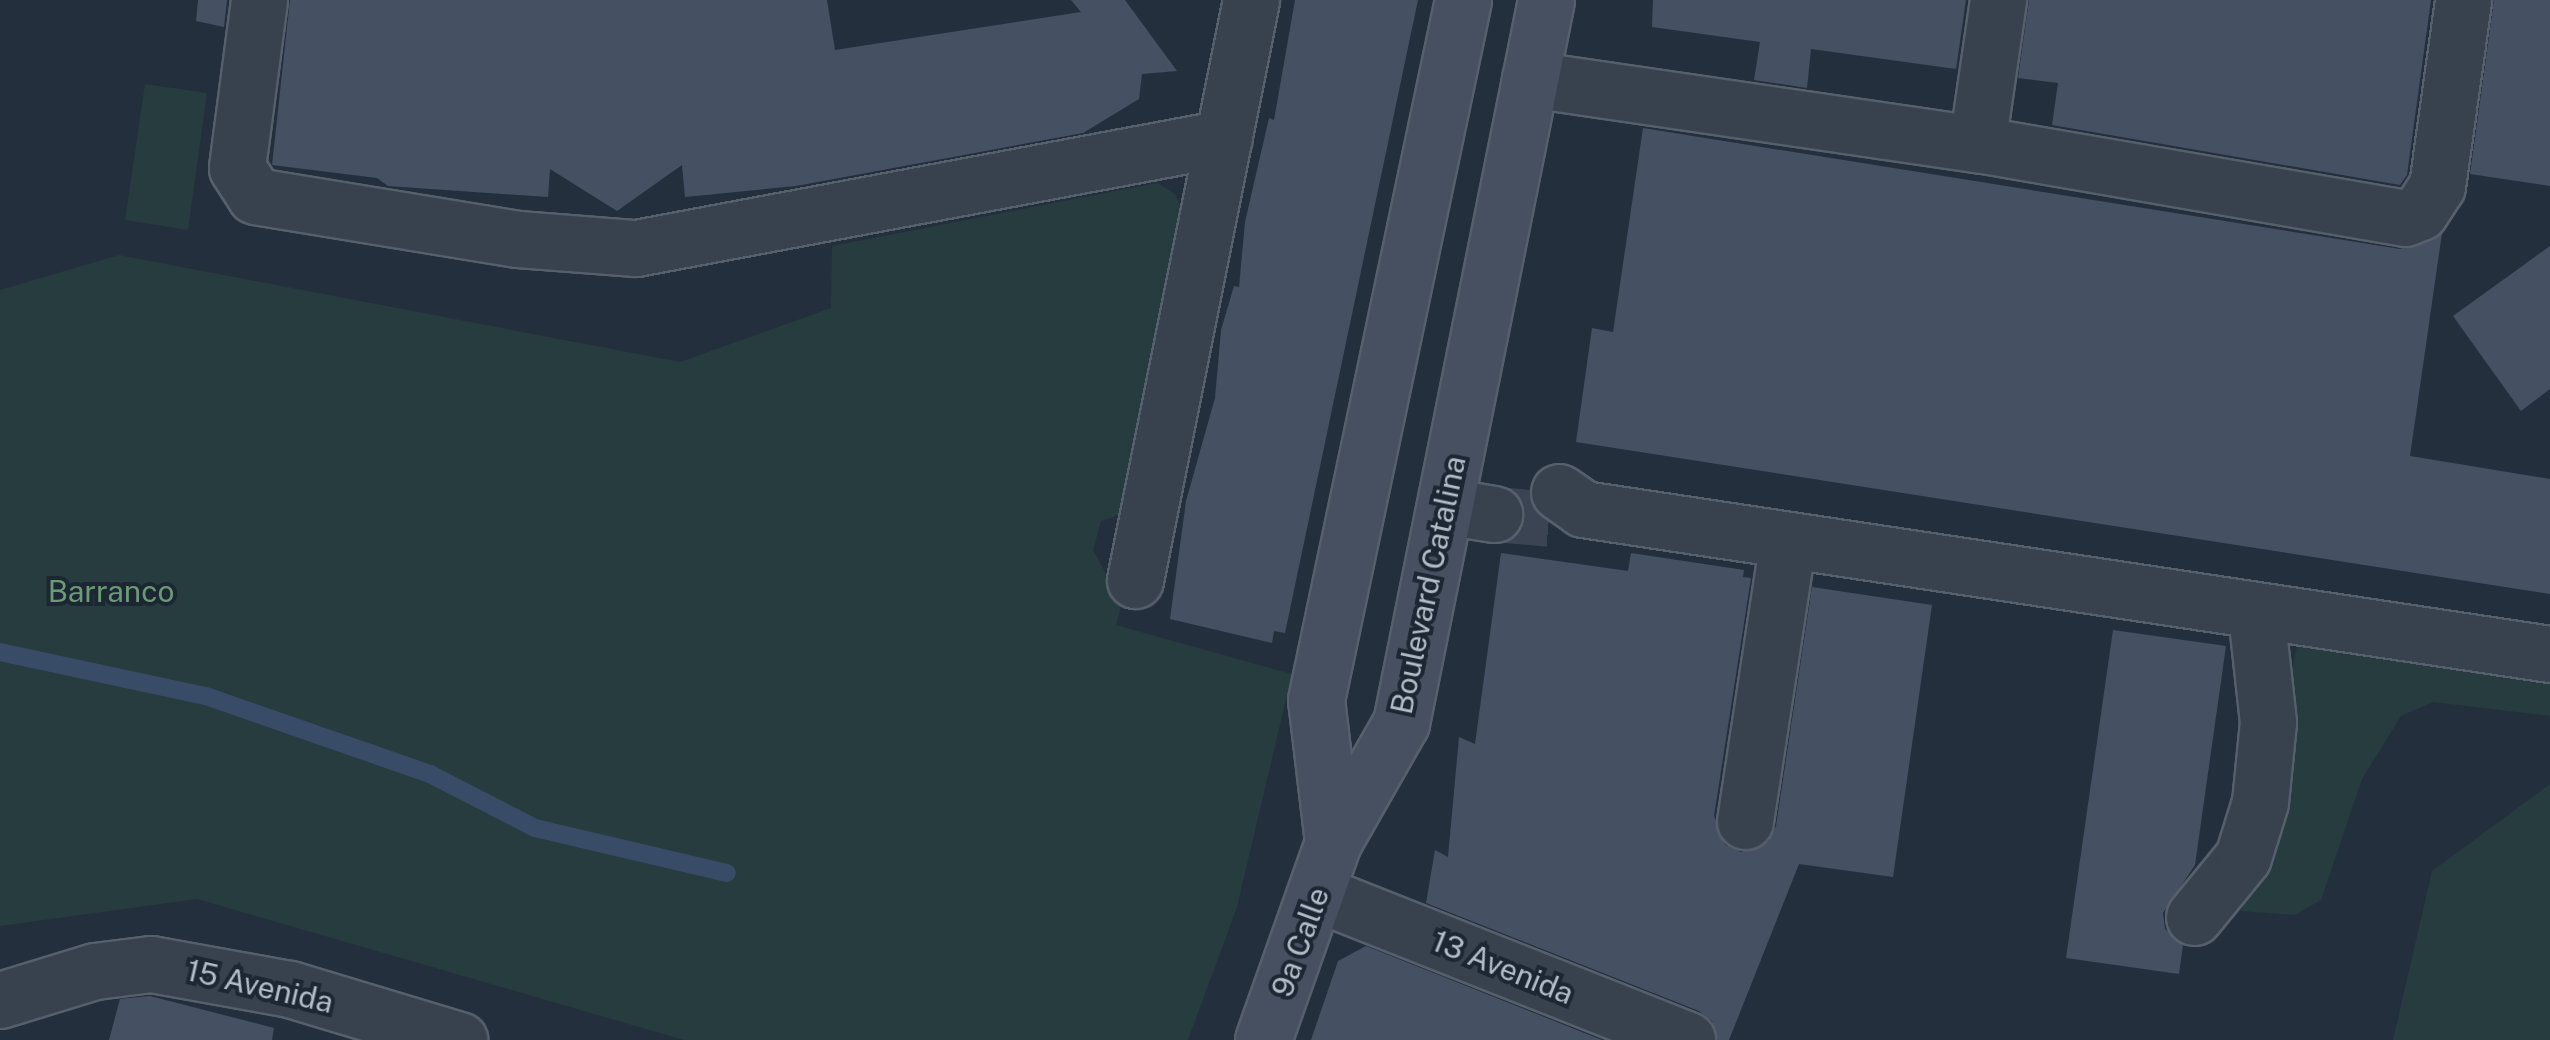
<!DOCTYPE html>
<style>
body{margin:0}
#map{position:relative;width:2550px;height:1040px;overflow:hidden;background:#242f3e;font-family:"Public Sans",sans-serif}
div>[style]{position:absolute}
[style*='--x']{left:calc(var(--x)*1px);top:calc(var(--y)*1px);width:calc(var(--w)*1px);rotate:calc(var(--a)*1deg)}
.green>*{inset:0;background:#263c3f}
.stream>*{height:18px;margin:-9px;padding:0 9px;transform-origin:9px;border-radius:9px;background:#394c67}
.building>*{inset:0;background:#455162}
.street-tunnel>*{height:55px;margin-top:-27.5px;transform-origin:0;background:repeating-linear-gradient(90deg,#3a4453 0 55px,transparent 0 83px)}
.roads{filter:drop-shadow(2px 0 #565f6c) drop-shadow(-2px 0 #565f6c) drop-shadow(0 2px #565f6c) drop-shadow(0 -2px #565f6c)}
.street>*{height:55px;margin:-27.5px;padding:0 27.5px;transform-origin:27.5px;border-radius:27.5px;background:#38414e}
.secondary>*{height:55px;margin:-27.5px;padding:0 27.5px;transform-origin:27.5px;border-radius:27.5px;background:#465061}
span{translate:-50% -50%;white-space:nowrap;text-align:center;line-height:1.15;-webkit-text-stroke:8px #1d2633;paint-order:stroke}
.street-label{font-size:30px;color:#b4bcc9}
.park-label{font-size:30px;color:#6b9a76}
</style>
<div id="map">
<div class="green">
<i style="clip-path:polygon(145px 84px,207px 93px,188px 230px,125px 220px)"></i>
<i style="clip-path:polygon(1157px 183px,1175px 194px,1182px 211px,1122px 514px,1101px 521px,1093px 550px,1122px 603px,1116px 625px,1292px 674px,1237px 907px,1188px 1040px,684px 1040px,197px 899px,0 926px,0 290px,119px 255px,680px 362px,831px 308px,832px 246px)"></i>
<i style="clip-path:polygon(2298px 643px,2550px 677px,2550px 716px,2433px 702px,2401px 716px,2362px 779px,2321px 900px,2295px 915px,2241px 911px,2264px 857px,2293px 718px,2291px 672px)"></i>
<i style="clip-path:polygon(2550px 784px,2550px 1040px,2393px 1040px,2432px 871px)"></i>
</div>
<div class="stream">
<i style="--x:0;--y:652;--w:211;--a:12.1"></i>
<i style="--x:206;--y:696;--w:237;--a:19.2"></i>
<i style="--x:430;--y:774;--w:118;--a:27.2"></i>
<i style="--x:535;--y:828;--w:197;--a:13.2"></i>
</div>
<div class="building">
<i style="clip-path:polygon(198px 0,227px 0,224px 27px,196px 21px)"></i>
<i style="clip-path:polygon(290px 0,827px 0,835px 50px,1081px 12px,1071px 0,1125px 0,1177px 71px,1142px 74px,1139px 99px,1083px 133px,796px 186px,685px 197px,682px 165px,617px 211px,550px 169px,548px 197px,388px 186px,377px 178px,272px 165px)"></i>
<i style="clip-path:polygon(1295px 0,1418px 0,1285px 633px,1274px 631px,1272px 643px,1170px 619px,1186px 501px,1215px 398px,1221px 330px,1234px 286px,1239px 287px,1245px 222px,1269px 118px,1274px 120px)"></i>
<i style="clip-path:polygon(1653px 0,1966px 0,1956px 69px,1811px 49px,1807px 88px,1754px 80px,1760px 42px,1652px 27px)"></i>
<i style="clip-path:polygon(2029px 0,2431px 0,2407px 175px,2400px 185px,2052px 125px,2058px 83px,2018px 78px)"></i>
<i style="clip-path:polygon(2494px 0,2550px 0,2550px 186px,2470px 174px)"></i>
<i style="clip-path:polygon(1643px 128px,2400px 249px,2442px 233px,2410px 456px,2550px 479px,2550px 594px,1576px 442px,1592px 328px,1613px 332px)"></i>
<i style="clip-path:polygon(2550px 246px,2550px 389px,2521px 411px,2453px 316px)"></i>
<i style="clip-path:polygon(1501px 553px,1628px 571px,1631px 553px,1744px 570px,1743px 577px,1751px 578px,1714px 816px,1725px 845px,1741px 852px,1769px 841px,1776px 826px,1812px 587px,1932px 605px,1893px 877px,1799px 864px,1729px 1040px,1718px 1040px,1712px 1021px,1699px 1011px,1426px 903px,1435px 850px,1448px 857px,1459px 737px,1475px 744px)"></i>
<i style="clip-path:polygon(2113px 630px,2226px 646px,2195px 865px,2163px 913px,2165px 929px,2183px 945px,2179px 974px,2066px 958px)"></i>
<i style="clip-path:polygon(1366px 946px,1602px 1040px,1311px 1040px,1338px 961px)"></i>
<i style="clip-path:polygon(150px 996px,274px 1028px,272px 1040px,109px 1040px,120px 999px)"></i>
</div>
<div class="street-tunnel">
<i style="--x:1494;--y:514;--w:60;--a:4.8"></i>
</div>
<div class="roads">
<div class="street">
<i style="--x:259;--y:0;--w:169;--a:97.5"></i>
<i style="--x:237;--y:168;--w:33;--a:57"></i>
<i style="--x:255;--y:196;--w:266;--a:9.3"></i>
<i style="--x:518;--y:239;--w:118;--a:4.4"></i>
<i style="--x:636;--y:248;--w:598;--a:-10.6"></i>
<i style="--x:1530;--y:79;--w:452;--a:8.3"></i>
<i style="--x:1977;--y:144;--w:434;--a:9.8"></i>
<i style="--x:2405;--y:218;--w:16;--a:-22"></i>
<i style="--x:2420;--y:212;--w:31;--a:-57"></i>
<i style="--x:2437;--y:186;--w:188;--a:-82"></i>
<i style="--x:1977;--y:144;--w:146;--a:-81.7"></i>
<i style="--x:1559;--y:492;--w:29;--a:35"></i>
<i style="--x:1583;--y:509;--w:978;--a:8.53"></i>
<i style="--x:1445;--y:506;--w:50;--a:9.3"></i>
<i style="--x:1135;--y:580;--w:591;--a:-78.69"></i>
<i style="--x:1745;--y:821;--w:284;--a:-81.3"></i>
<i style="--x:1319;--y:894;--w:396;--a:21.6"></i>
<i style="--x:2194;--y:917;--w:77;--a:-50.8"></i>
<i style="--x:2243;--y:857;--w:58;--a:-72.8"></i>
<i style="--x:2260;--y:802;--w:80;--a:-84.3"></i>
<i style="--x:2268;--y:722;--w:110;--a:-96.3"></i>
<i style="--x:0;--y:1000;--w:99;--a:-17"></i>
<i style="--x:95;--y:971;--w:56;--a:-7.1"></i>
<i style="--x:151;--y:964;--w:141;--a:10.2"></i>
<i style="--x:290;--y:989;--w:177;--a:16.8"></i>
</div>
<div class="secondary">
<i style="--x:1333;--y:842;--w:143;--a:-96.8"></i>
<i style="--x:1316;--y:700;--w:715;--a:-78.14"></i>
<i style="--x:1263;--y:1040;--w:210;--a:-70.5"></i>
<i style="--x:1333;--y:842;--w:137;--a:-60.3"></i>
<i style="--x:1401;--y:723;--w:737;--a:-78.66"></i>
</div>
</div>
<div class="street-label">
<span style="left:1428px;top:585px;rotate:-78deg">Boulevard Catalina</span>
<span style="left:1300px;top:942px;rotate:-70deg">9a Calle</span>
<span style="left:1503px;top:967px;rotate:22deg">13 Avenida</span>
<span style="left:260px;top:986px;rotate:13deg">15 Avenida</span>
</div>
<div class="park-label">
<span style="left:111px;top:591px">Barranco</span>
</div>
</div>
